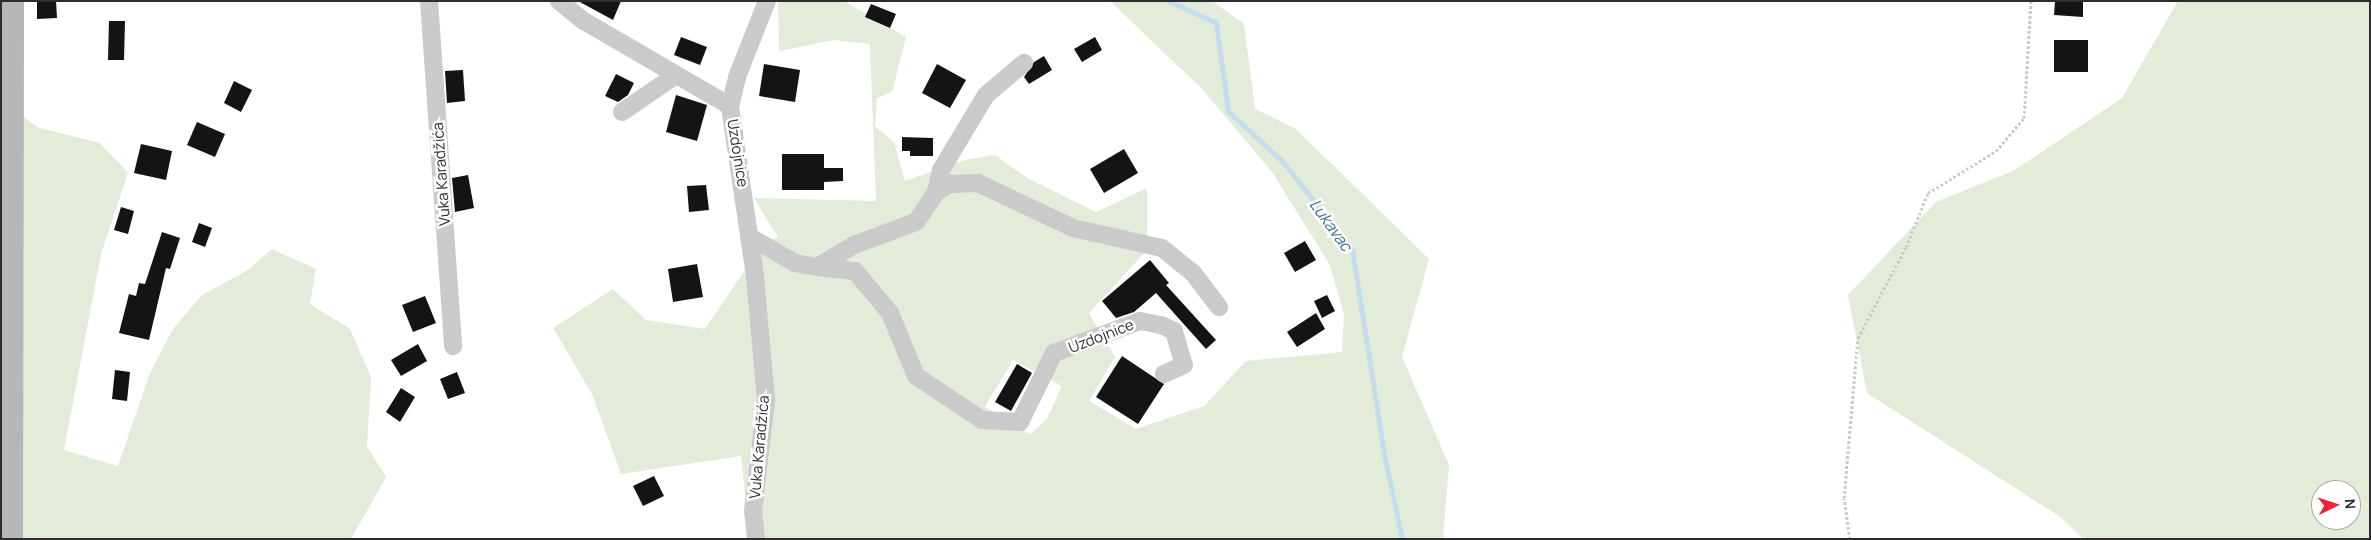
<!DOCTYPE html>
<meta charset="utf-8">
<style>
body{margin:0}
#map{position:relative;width:2371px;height:540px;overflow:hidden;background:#fff;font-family:Manrope,sans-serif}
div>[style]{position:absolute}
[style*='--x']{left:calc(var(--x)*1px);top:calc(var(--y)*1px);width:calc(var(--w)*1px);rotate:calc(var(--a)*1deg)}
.green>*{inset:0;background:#e3ebd9}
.stream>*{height:5px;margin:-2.5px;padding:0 2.5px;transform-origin:2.5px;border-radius:2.5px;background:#c4dded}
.building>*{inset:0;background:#141414}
.path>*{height:3px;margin-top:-1.5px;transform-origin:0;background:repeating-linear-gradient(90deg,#cacaca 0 2.5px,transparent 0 5px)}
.street>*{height:18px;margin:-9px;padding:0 9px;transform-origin:9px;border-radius:9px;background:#cacaca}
.secondary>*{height:25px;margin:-12.5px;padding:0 12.5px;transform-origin:12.5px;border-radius:12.5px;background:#b7b7b7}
span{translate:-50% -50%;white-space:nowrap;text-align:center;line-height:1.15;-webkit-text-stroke:5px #fff;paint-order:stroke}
.street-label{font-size:15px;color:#2d2d2d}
.water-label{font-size:16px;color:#377093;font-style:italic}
.frame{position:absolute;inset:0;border:2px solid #2d2d2d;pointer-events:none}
.north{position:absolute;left:2311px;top:480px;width:50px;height:50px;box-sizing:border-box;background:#fff;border:1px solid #ababab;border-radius:50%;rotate:86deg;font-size:14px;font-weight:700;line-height:20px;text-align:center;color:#2d2d2d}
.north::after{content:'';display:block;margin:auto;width:18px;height:22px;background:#ee2435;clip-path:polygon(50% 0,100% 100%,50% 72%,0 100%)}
</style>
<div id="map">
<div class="green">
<i style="clip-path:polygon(evenodd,778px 1px,844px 1px,906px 37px,892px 92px,877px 98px,875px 126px,894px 142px,905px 181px,965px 160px,995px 155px,1027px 178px,1096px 212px,1147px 188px,1147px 250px,1089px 313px,1115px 357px,1089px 401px,1136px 429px,1204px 406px,1246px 361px,1342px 352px,1344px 315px,1330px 265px,1272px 172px,1202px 89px,1110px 1px,1212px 1px,1244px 24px,1255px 109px,1296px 129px,1429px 259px,1402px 357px,1449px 465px,1443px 539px,750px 539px,741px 456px,621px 474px,592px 394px,553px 328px,613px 289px,646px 320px,705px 329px,762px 245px,778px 237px,754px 198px,876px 201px,870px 44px,834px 40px,779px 51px,778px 1px,1013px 360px,1062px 386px,1047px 419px,1030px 434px,985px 407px,1013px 360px)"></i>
<i style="clip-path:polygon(evenodd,2178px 1px,2370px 1px,2370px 539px,2083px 539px,2062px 518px,1867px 393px,1848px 295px,1936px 202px,2015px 170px,2122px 98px,2178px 1px,2321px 490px,2351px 490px,2351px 520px,2321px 520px,2321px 490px)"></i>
<i style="clip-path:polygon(1px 101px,39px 128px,100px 143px,128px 173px,101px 254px,64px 450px,118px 466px,150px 373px,173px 329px,202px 295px,248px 270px,272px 249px,316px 269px,310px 304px,350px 329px,371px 377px,367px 446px,386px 477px,351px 539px,1px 539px)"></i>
</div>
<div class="stream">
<i style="--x:1169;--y:1;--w:52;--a:25.1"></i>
<i style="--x:1216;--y:23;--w:89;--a:82.2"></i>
<i style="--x:1228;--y:111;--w:75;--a:42.8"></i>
<i style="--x:1283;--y:162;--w:111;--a:51.6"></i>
<i style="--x:1352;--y:249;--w:207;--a:81.1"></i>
<i style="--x:1384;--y:454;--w:87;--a:78"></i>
</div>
<div class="building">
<i style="clip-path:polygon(37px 1px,56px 1px,57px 18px,37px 19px)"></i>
<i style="clip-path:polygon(578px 1px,621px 1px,613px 20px)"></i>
<i style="clip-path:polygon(2055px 1px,2083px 1px,2083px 17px,2054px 15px)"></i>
<i style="clip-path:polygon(871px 4px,896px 14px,890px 28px,865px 17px)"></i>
<i style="clip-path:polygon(109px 21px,125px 21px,124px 60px,108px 60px)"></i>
<i style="clip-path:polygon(681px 37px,707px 47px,700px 65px,674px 55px)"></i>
<i style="clip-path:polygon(1095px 37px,1102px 50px,1082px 62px,1074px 49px)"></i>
<i style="clip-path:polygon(2054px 40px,2088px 40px,2088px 72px,2054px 72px)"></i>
<i style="clip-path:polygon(1044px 56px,1052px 70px,1029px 84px,1024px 77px,1034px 62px)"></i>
<i style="clip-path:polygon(764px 64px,800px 70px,795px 102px,759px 96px)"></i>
<i style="clip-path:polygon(937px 64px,966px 80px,950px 108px,922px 93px)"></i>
<i style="clip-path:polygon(463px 70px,465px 101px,447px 103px,445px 71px)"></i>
<i style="clip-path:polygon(616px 74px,634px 83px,628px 95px,618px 102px,605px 96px)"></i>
<i style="clip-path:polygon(234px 81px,252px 90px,241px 112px,224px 103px)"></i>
<i style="clip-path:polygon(676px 95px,707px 105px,697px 141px,666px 132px)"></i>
<i style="clip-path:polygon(197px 122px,225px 134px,215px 157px,187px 145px)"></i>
<i style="clip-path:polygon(902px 137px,933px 138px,933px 156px,910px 156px,910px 151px,902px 151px)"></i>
<i style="clip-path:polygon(141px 144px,172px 151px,166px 180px,134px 173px)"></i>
<i style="clip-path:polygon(1124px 149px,1138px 173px,1104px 193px,1090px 169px)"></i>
<i style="clip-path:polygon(782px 154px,824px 154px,824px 168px,843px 168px,843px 181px,824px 182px,824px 190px,782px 190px)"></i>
<i style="clip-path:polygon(468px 175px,474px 208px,455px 212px,452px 178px)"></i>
<i style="clip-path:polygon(706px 185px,709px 210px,689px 212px,687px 186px)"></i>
<i style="clip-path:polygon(121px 207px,134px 211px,128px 234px,114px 230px)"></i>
<i style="clip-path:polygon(199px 223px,212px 228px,205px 247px,192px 242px)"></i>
<i style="clip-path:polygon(162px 232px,180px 238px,170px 269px,166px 268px,149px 340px,119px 333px,129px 294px,136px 296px,139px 283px,145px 284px)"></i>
<i style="clip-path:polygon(1305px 241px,1316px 260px,1295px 272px,1284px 253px)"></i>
<i style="clip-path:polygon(1150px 260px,1169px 283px,1166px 285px,1216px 340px,1206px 349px,1156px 293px,1134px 312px,1116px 318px,1102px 301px)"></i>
<i style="clip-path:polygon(697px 264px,703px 297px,673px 302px,668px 269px)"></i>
<i style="clip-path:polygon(1327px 295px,1335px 311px,1322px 318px,1314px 301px)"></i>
<i style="clip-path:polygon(425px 296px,436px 323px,413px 332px,402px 305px)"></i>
<i style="clip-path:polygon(1316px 313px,1325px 329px,1297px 347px,1287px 332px)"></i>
<i style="clip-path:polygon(418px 344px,427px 361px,401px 376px,391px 360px)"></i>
<i style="clip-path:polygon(1122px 356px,1164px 384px,1138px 424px,1096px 397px)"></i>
<i style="clip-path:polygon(1017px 364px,1032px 373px,1011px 411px,995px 402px)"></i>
<i style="clip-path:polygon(115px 370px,130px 372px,127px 401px,112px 399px)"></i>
<i style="clip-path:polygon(457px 372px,465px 393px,448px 399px,440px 379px)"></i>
<i style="clip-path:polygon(401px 388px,415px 397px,400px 422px,386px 412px)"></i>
<i style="clip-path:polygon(654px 476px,664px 496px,643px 506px,633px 486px)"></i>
</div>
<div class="path">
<i style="--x:1850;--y:539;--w:41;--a:-98.3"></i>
<i style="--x:1844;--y:498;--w:161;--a:-85"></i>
<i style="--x:1858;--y:338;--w:103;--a:-62.2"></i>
<i style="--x:1906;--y:247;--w:58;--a:-67.8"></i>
<i style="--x:1928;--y:193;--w:80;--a:-31.7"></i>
<i style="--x:1996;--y:151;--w:43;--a:-49.7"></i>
<i style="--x:2024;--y:118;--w:117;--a:-86.6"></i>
</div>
<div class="street">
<i style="--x:429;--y:1;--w:346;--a:86"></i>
<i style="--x:559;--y:1;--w:32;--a:39"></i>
<i style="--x:584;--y:21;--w:169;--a:30.2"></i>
<i style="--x:622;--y:112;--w:65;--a:-34.4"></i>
<i style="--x:936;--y:192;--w:23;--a:-77"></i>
<i style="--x:941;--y:170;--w:87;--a:-59"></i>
<i style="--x:986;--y:95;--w:50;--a:-40.1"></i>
<i style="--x:750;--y:237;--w:52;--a:30"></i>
<i style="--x:795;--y:263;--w:22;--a:10"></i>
<i style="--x:817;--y:267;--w:43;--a:-30.7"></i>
<i style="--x:854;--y:245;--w:66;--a:-20.4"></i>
<i style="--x:916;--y:222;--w:36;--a:-56"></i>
<i style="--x:936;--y:192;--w:16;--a:-30"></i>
<i style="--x:950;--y:184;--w:28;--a:-2"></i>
<i style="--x:978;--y:183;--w:105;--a:25.3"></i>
<i style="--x:1073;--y:228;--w:91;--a:12.7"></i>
<i style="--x:1162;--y:248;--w:40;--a:39"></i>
<i style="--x:1193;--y:273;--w:43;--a:52.6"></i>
<i style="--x:817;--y:267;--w:38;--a:6"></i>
<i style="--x:855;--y:271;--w:55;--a:50.2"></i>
<i style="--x:890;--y:313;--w:68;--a:67.6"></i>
<i style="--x:916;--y:376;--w:79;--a:33.7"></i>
<i style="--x:982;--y:420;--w:38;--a:3"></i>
<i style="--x:1020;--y:422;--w:77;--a:-63.8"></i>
<i style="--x:1054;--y:353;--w:92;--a:-20.4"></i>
<i style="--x:1140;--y:321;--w:21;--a:11"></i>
<i style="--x:1161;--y:325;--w:14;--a:25"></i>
<i style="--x:1174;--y:331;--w:35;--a:74"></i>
<i style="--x:1184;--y:365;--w:22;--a:156"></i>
<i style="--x:756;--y:539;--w:28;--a:-96"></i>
<i style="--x:753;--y:511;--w:112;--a:-83.3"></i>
<i style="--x:766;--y:400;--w:124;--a:-95.1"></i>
<i style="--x:755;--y:276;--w:172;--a:-98.4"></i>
<i style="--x:730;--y:106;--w:30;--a:-76"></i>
<i style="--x:737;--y:77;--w:82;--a:-68.5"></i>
</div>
<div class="secondary">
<i style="--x:10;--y:539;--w:538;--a:-89.89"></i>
</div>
<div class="street-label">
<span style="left:738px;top:153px;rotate:81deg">Uzdojnice</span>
<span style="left:441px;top:174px;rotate:-94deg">Vuka Karadžića</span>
<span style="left:1101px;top:336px;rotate:-21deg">Uzdojnice</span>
<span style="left:759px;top:447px;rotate:-85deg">Vuka Karadžića</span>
</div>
<div class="water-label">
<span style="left:1331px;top:225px;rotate:54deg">Lukavac</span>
</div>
<div class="frame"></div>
<div class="north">N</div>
</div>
